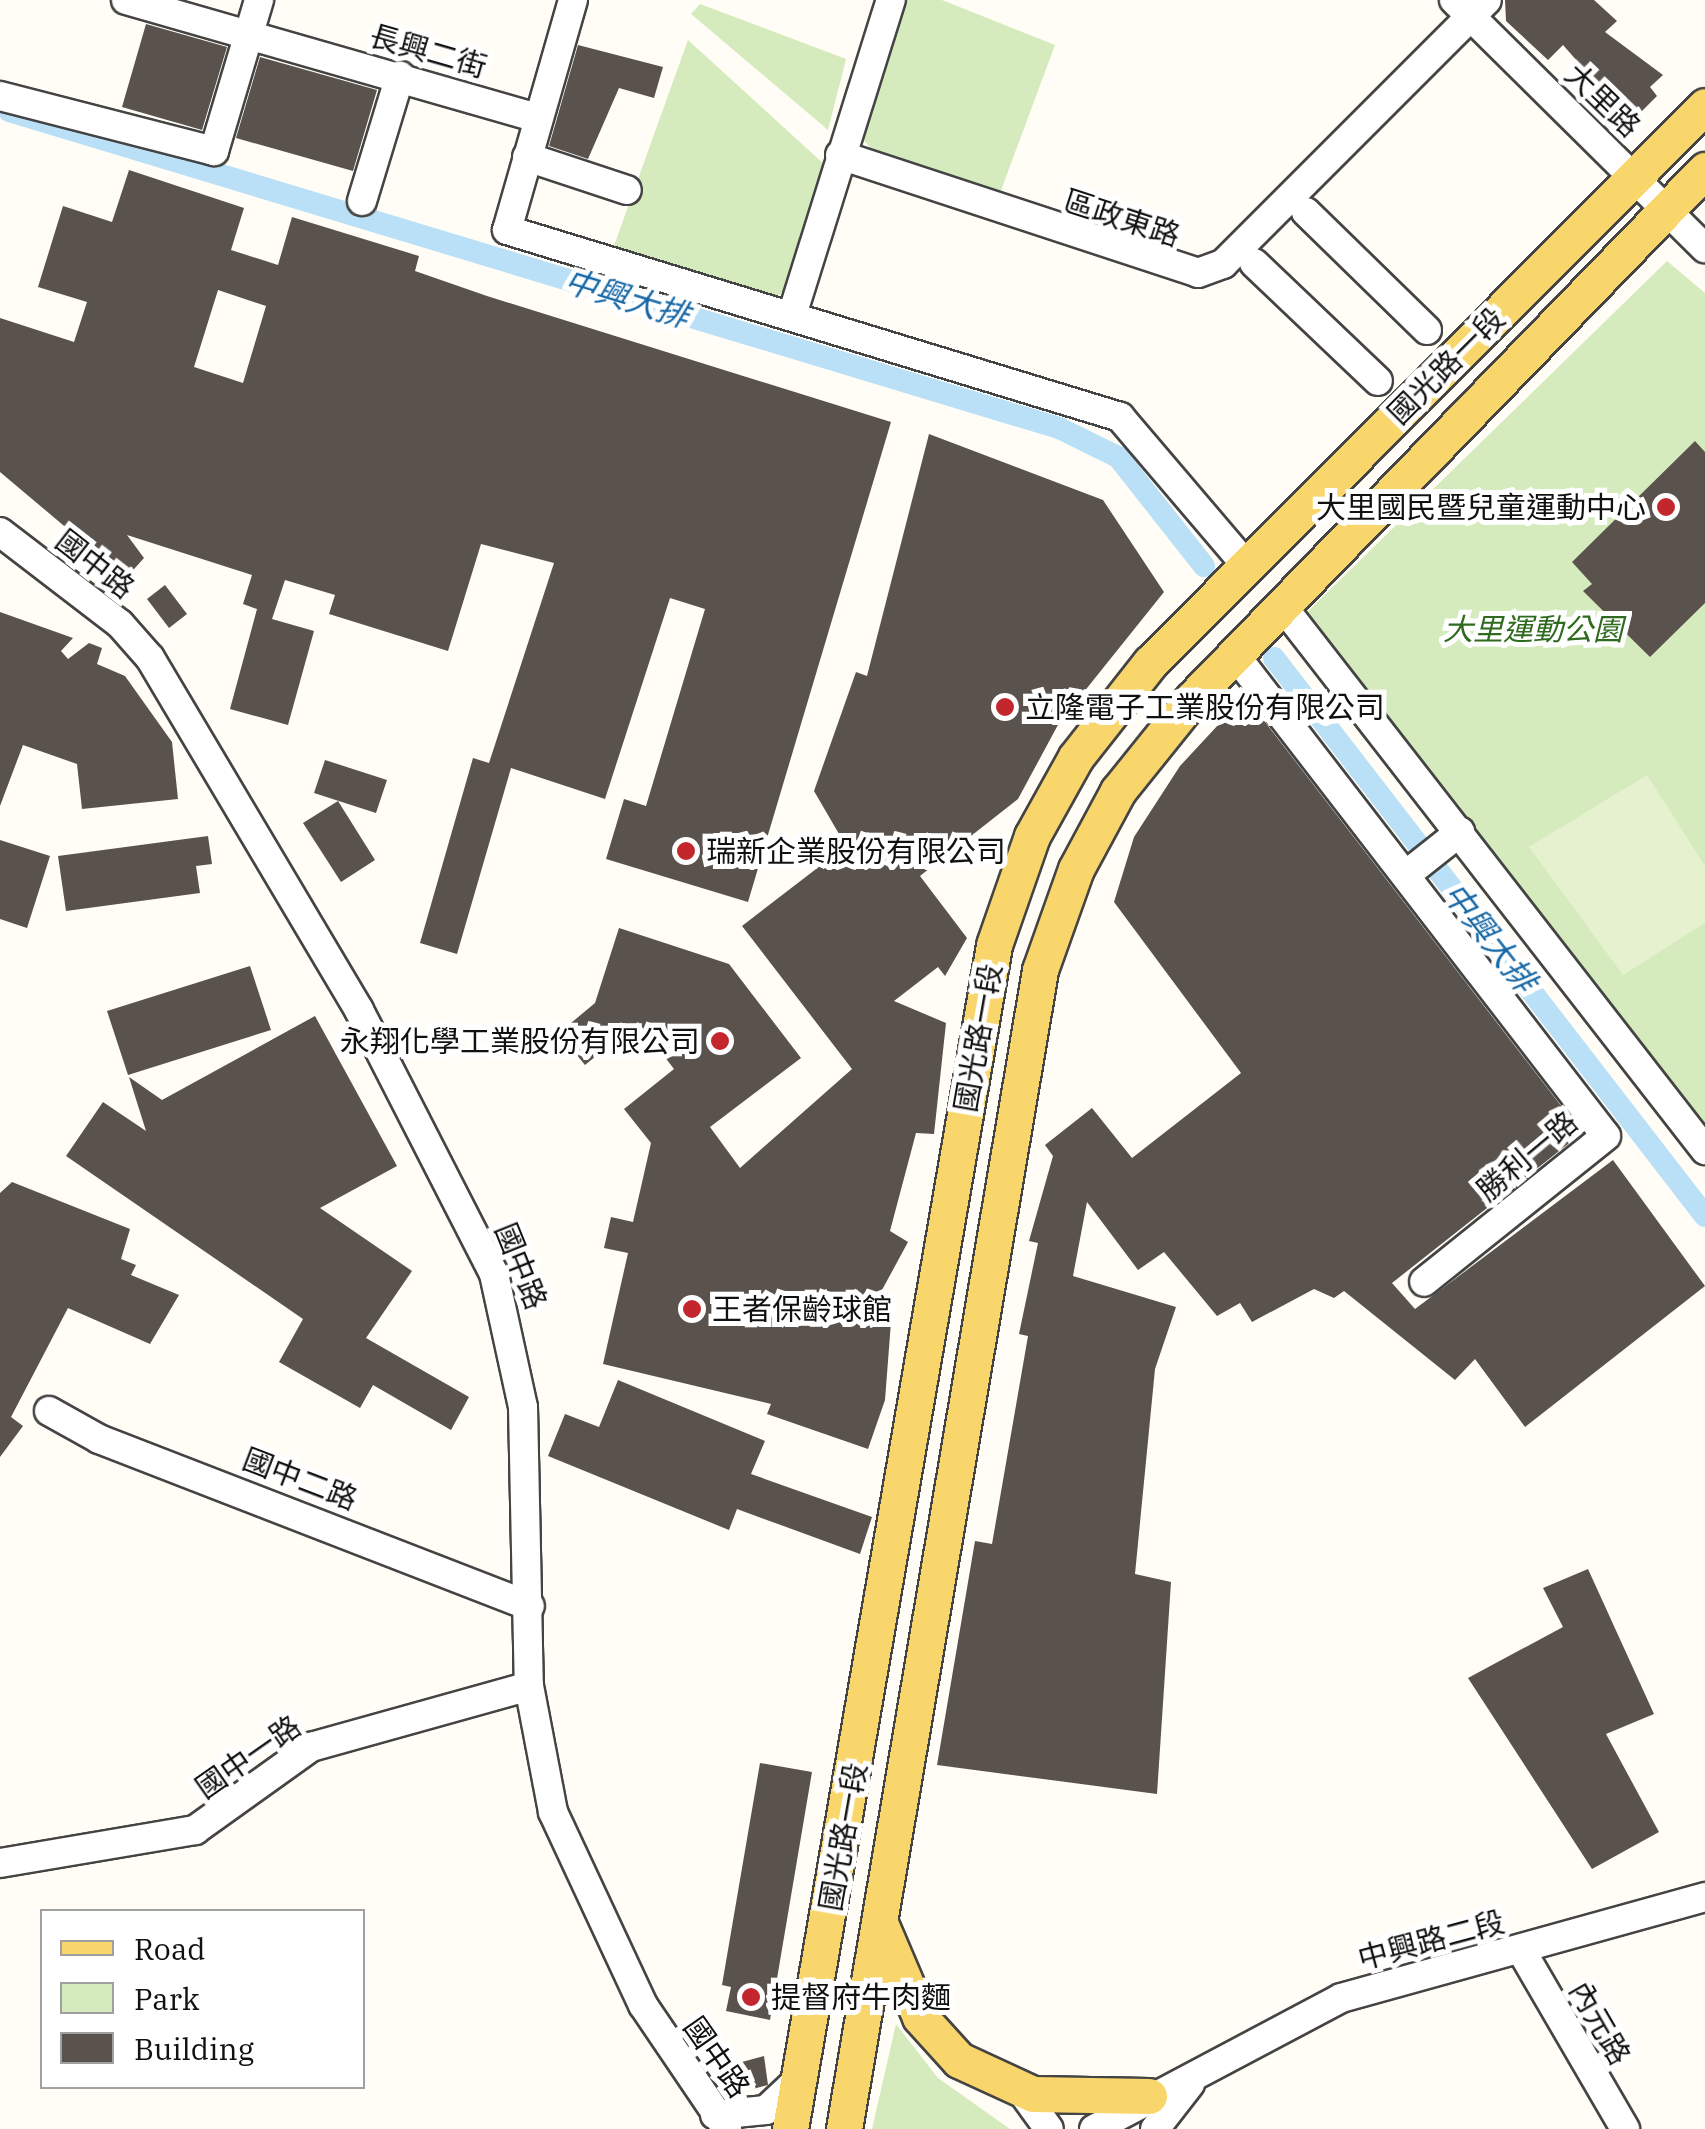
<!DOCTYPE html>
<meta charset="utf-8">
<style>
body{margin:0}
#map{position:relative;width:1705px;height:2129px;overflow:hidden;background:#fffdf5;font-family:"IBM Plex Serif","Noto Sans TC",serif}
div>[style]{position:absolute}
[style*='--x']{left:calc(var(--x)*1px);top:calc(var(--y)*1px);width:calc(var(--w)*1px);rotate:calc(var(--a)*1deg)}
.green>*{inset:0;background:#d5ebbd}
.pitch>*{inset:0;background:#e6f2cf}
.canal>*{height:22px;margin:-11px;padding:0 11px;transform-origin:11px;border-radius:11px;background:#b9e0f7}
.building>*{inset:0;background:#5a524d}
.roads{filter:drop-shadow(2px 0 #444) drop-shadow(-2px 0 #444) drop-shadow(0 2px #444) drop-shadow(0 -2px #444)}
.minor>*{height:28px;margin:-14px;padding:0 14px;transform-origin:14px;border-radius:14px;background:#fff}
.major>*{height:35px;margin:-17.5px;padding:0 17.5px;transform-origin:17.5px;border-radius:17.5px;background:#f9d66b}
.dots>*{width:28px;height:28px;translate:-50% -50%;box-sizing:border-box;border:5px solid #fff;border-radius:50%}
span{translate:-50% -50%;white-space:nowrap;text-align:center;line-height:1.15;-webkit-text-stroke:10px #fff;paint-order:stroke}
.street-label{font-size:30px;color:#111}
.poi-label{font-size:30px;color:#111}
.right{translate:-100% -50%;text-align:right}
.left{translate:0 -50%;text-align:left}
.park-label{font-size:30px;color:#2f6b1f;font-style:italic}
.water-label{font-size:32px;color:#1768a6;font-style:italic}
.legend{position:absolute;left:40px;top:1909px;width:325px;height:180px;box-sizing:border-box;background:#fff;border:2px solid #a0a0a0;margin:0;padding:12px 18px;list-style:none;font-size:30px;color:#111}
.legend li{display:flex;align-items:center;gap:20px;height:50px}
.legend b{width:50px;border:2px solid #a0a0a0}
</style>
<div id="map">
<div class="green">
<i style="clip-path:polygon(903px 0,942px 0,1055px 45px,997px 201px,877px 156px,862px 138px)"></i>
<i style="clip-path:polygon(700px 4px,846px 59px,828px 130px,691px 14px)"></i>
<i style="clip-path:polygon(688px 40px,825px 165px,788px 286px,773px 301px,611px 254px)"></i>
<i style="clip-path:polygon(1667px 261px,1705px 293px,1705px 1130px,1304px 615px)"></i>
<i style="clip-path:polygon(896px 2024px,938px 2078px,1010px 2129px,872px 2129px)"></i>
</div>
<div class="pitch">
<i style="clip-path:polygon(1647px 775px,1705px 866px,1705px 923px,1623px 975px,1529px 847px)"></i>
</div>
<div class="canal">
<i style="--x:9;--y:111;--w:1097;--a:16.8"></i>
<i style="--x:1059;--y:428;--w:66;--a:26.2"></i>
<i style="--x:1118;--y:457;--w:139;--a:51.7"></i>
<i style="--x:1274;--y:658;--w:705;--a:52.32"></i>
</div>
<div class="building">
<i style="clip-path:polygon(1505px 0,1594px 0,1617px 21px,1605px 32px,1663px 75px,1650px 87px,1657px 96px,1631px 122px,1563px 45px,1548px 60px,1506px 21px)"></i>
<i style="clip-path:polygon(146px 24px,227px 47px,202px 130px,122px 107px)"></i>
<i style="clip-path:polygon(578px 45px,663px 67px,654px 98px,619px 88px,588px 159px,549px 146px)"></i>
<i style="clip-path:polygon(260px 57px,377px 90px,353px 171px,236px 138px)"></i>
<i style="clip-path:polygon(evenodd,129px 170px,244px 208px,231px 250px,278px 265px,292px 217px,419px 256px,415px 271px,487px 296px,891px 422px,748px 902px,606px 859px,624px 799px,646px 806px,705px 609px,670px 598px,605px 799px,511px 768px,457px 954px,420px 943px,473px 758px,489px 763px,554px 563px,481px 544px,448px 651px,329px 614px,335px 595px,285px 580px,272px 619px,314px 631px,288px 725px,230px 709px,257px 609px,243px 604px,252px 575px,127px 535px,144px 558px,126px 578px,0 472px,0 318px,74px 342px,87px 302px,38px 287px,63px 206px,112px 222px,129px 170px,218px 290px,266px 306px,243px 383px,194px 367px,218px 290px)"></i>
<i style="clip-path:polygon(929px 434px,1103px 500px,1164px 592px,1059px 723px,1018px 799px,920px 876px,967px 938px,945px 976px,938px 967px,894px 1001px,946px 1023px,934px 1134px,916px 1133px,890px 1231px,908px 1242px,882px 1290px,893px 1296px,885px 1400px,868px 1449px,767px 1414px,771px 1404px,603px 1364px,628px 1253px,604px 1248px,611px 1217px,633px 1222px,651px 1143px,624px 1109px,674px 1069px,638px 1022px,585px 1065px,559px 1033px,595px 1003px,619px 928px,729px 964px,801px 1058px,710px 1127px,740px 1168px,852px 1069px,742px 926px,846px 846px,814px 791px,856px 672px,867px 676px)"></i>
<i style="clip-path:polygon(1695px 441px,1705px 452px,1705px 603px,1650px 657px,1583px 591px,1592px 584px,1572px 562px)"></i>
<i style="clip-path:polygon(165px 585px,187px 614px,169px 628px,147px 599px)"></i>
<i style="clip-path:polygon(0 612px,73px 638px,61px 651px,68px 659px,89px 643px,102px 648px,97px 664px,125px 676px,172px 742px,178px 799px,82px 809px,77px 764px,23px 745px,0 806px)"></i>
<i style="clip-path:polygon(1245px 696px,1582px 1133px,1392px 1283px,1415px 1309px,1613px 1160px,1705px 1286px,1525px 1427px,1475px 1359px,1455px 1380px,1344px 1291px,1334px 1298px,1314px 1289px,1252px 1322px,1240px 1303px,1217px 1316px,1164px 1252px,1138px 1270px,1087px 1202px,1073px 1276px,1176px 1307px,1155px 1369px,1135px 1574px,1171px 1582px,1157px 1794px,937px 1765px,975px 1541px,992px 1544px,1028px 1336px,1019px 1334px,1038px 1243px,1029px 1241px,1053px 1156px,1045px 1145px,1092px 1108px,1132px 1158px,1241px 1073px,1114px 902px,1134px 837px,1180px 766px)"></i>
<i style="clip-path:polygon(325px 760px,387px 780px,376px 813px,314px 793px)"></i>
<i style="clip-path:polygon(338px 801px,375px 860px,341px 882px,303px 823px)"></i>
<i style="clip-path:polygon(208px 836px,212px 864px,196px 866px,200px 893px,66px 911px,58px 856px)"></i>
<i style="clip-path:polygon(0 840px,50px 856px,27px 928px,0 919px)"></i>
<i style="clip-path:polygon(250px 966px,271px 1030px,128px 1075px,107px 1011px)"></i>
<i style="clip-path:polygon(315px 1016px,397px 1166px,320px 1208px,412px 1271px,366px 1338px,469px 1397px,451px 1430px,373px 1385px,360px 1408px,279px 1362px,303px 1319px,66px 1156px,103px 1102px,146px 1131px,129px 1077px,162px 1100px)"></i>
<i style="clip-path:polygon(12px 1182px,130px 1229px,121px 1259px,136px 1265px,131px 1275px,179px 1295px,150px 1344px,68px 1308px,11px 1417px,23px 1426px,0 1457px,0 1193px)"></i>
<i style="clip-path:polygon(618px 1380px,765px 1441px,751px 1474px,872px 1517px,860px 1554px,737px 1509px,729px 1530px,548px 1456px,565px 1414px,599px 1427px)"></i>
<i style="clip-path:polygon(1588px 1569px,1654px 1714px,1606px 1734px,1659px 1832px,1592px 1869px,1468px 1678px,1563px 1627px,1543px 1588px)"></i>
<i style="clip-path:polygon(760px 1763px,812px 1772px,770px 2020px,726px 2011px,731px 1987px,722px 1985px)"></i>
<i style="clip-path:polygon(764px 2056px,768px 2085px,730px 2095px,720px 2068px)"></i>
</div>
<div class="roads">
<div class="minor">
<i style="--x:126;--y:0;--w:429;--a:16"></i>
<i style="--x:573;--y:0;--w:239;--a:106"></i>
<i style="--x:507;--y:230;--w:641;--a:16.96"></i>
<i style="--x:1120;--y:417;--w:196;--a:49.6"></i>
<i style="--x:1454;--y:0;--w:353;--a:44.7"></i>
<i style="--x:0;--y:96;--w:221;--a:14.4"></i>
<i style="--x:214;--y:151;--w:158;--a:-73.4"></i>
<i style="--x:840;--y:155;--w:377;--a:18.2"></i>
<i style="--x:1198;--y:273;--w:27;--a:-20"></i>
<i style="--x:1223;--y:264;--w:373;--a:-45"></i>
<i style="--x:527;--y:157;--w:105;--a:18.3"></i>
<i style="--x:362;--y:201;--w:131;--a:-73.1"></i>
<i style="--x:1306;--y:212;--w:169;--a:44.3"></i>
<i style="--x:1254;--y:263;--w:171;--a:43.6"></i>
<i style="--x:793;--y:312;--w:327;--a:-72.6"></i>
<i style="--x:0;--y:532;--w:151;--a:37.5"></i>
<i style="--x:120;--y:624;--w:45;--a:48.6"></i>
<i style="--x:150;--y:658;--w:409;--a:59.3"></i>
<i style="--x:359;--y:1010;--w:297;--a:62.9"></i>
<i style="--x:494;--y:1274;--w:136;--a:77.7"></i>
<i style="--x:523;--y:1407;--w:279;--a:88.8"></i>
<i style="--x:529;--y:1686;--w:128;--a:79.2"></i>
<i style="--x:553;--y:1812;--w:213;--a:65"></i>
<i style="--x:643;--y:2005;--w:150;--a:55.9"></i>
<i style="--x:1283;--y:607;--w:688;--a:52.15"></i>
<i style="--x:1235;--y:655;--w:607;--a:52.36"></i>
<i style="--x:1606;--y:1136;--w:233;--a:141.3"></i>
<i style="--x:1407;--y:874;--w:68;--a:-38.4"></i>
<i style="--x:49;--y:1411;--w:57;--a:29.2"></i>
<i style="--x:99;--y:1439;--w:462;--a:21.2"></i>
<i style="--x:0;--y:1863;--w:198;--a:-9.6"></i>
<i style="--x:195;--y:1830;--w:143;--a:-35.6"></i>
<i style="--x:311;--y:1747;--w:226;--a:-15.6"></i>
<i style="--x:1521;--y:1950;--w:207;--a:59.8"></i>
<i style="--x:1020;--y:2089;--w:49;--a:54.1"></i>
<i style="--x:715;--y:2115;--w:51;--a:-5.6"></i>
<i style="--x:766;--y:2110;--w:45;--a:-43.2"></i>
<i style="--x:1094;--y:2129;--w:280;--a:-27.9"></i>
<i style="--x:1341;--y:1998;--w:378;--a:-15.5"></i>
<i style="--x:1155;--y:2129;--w:57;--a:-52.1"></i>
</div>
<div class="major">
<i style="--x:880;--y:1923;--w:102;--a:66.9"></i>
<i style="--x:920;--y:2017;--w:58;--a:47.8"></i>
<i style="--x:959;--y:2060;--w:81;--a:24.7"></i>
<i style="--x:1033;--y:2094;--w:116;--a:1"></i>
<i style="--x:790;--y:2129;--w:1201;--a:-80.22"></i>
<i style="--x:994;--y:945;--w:115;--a:-70.8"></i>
<i style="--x:1032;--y:836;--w:90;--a:-60.9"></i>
<i style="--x:1076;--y:757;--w:120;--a:-51.8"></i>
<i style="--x:1150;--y:663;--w:786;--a:-45.1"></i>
<i style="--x:844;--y:2129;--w:1175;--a:-80.4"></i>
<i style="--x:1040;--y:970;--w:107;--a:-70.4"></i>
<i style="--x:1076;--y:869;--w:89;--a:-61.7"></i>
<i style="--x:1118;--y:791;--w:118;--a:-51.2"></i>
<i style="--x:1192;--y:699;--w:737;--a:-45.88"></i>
</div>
</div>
<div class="dots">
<i style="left:1666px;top:507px;background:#c4262e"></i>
<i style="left:1005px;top:707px;background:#c4262e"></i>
<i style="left:686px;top:851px;background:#c4262e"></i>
<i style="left:720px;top:1041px;background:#c4262e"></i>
<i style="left:692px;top:1309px;background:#c4262e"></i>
<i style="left:751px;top:1997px;background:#c4262e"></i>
</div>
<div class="street-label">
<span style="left:428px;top:51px;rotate:16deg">長興二街</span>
<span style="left:1603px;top:100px;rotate:44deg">大里路</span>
<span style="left:1122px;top:218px;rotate:18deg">區政東路</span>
<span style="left:1446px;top:366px;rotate:-45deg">國光路一段</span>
<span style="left:95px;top:564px;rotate:38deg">國中路</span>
<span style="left:978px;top:1038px;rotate:-80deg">國光路一段</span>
<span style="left:1527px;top:1156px;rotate:-40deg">勝利一路</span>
<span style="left:521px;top:1266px;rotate:68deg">國中路</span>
<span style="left:300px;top:1479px;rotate:21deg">國中二路</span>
<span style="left:248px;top:1757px;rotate:-35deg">國中一路</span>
<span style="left:843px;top:1837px;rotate:-80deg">國光路一段</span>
<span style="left:1431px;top:1940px;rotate:-15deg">中興路二段</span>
<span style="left:1600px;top:2023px;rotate:60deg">內元路</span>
<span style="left:717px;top:2057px;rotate:55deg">國中路</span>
</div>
<div class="poi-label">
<span class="right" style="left:1646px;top:507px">大里國民暨兒童運動中心</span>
<span class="left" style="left:1025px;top:707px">立隆電子工業股份有限公司</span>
<span class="left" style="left:706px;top:851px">瑞新企業股份有限公司</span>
<span class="right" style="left:700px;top:1041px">永翔化學工業股份有限公司</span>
<span class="left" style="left:712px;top:1309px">王者保齡球館</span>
<span class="left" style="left:771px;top:1997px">提督府牛肉麵</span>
</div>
<div class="park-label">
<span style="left:1533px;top:629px">大里運動公園</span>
</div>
<div class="water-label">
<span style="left:627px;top:298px;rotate:17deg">中興大排</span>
<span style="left:1490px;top:937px;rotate:52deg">中興大排</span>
</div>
<ul class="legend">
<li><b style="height:12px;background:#f9d66b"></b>Road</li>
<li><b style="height:28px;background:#d5ebbd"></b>Park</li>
<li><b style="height:28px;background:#5a524d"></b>Building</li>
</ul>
</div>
